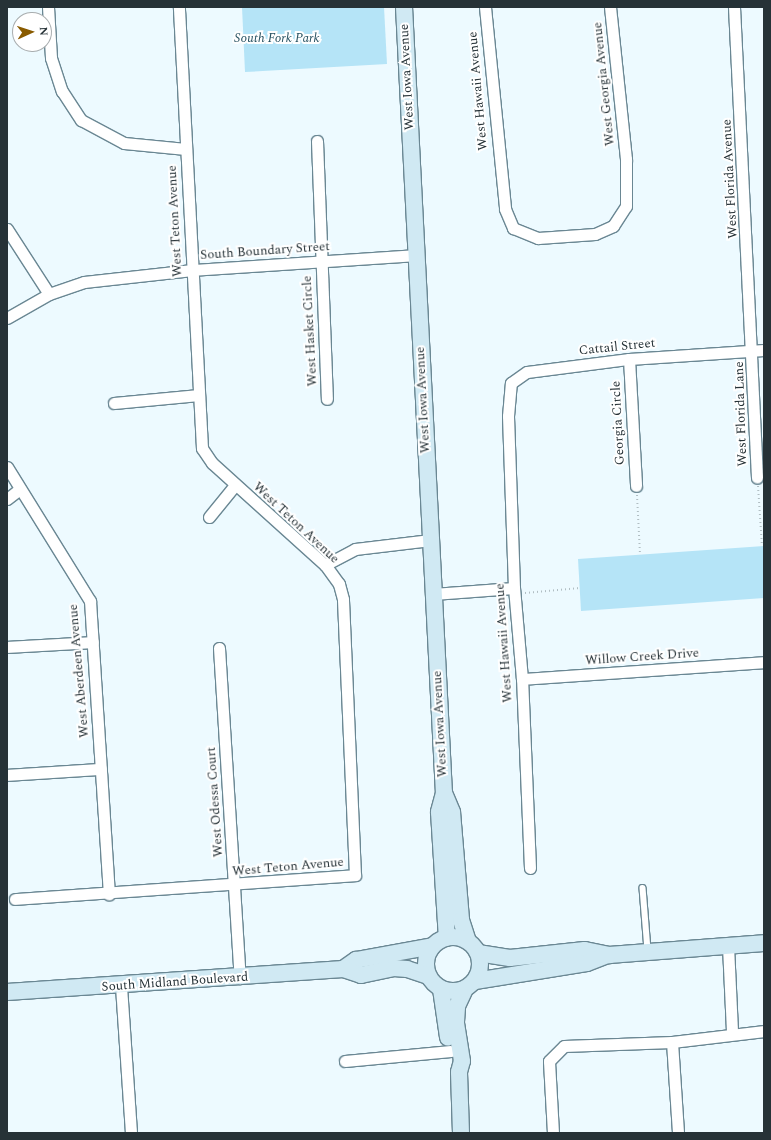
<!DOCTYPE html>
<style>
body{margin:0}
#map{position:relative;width:771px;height:1140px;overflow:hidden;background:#edfaff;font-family:Spectral,serif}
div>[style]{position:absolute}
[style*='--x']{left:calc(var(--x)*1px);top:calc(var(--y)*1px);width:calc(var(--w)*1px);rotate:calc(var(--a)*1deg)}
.green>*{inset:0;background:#b5e4f7}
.path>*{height:2px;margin-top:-1px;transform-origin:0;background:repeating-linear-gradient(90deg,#b1bec3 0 1px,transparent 0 4px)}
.roads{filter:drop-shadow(1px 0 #6a8793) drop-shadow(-1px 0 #6a8793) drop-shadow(0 1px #6a8793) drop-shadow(0 -1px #6a8793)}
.lane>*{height:5.5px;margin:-2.75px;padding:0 2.75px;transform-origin:2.75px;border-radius:2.75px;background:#fff}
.street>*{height:11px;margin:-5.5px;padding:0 5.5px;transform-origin:5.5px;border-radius:5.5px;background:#fff}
.secondary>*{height:16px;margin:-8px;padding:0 8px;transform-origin:8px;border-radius:8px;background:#d0e9f3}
.secondary>.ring{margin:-8px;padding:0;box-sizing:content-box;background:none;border:16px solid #d0e9f3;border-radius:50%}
span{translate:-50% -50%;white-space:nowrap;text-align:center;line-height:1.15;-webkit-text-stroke:4px #fff;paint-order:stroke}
.park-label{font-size:13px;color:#255060;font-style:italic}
.street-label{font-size:13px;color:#263237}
.frame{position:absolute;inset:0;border:8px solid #263237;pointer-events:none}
.north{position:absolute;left:12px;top:12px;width:40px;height:40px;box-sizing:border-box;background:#fff;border:1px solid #a8adaf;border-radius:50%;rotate:87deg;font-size:11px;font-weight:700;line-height:16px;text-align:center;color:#263237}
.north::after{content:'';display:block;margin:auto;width:14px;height:18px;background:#895b00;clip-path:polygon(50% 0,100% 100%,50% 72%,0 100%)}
</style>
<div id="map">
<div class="green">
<i style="clip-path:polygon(242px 7px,384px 7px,387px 64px,245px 72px)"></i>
<i style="clip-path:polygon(764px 546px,764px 598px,581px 611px,578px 559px)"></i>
</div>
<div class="path">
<i style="--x:758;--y:486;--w:60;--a:86.2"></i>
<i style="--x:637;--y:495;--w:60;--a:87.1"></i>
<i style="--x:525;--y:593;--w:55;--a:-5.2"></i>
</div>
<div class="roads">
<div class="lane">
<i style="--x:643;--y:888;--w:62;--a:85.4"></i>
</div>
<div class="street">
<i style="--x:48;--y:7;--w:51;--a:86.6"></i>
<i style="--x:51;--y:58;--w:35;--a:72"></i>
<i style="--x:62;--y:91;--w:35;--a:57"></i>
<i style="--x:81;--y:120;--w:49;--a:28.1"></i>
<i style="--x:124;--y:143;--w:62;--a:5.5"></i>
<i style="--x:485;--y:7;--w:203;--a:84.3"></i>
<i style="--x:505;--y:209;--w:21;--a:67"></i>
<i style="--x:513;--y:228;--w:27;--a:22"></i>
<i style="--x:538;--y:238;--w:57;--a:-4"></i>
<i style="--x:595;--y:234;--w:20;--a:-24"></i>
<i style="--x:613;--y:226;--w:24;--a:-57"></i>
<i style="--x:626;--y:206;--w:47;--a:-90"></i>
<i style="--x:626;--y:159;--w:153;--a:-96"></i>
<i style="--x:734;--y:7;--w:471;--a:87.2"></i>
<i style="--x:317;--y:141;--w:258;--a:87.8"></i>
<i style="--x:7;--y:229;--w:77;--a:57.1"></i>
<i style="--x:7;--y:318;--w:48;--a:-29.7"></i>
<i style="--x:49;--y:294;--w:37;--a:-19"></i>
<i style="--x:84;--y:282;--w:109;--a:-6.3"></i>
<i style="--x:192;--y:270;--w:224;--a:-3.8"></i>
<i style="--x:629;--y:359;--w:127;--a:86.8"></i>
<i style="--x:114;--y:403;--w:85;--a:-5.4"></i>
<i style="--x:7;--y:467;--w:158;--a:58.2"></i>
<i style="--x:90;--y:601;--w:294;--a:86.3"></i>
<i style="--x:7;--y:499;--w:16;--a:-38"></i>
<i style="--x:209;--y:517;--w:41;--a:-50.9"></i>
<i style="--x:325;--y:565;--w:34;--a:-28"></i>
<i style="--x:355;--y:549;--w:76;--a:-6.8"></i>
<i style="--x:433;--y:594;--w:81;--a:-4.2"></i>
<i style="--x:7;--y:647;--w:86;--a:-3.3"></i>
<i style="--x:219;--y:648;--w:331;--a:86.4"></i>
<i style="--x:522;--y:679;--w:243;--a:-4"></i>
<i style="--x:7;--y:775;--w:94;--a:-3.7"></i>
<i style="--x:530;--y:868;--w:189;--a:-92.4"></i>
<i style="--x:522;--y:679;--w:91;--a:-95"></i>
<i style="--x:514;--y:588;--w:172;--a:-92"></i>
<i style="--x:508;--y:416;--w:33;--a:-85"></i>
<i style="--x:511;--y:383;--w:19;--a:-35"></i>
<i style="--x:527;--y:372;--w:103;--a:-7.3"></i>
<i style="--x:629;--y:359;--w:135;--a:-3.8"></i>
<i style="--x:15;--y:899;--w:341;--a:-4"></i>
<i style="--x:355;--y:875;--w:276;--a:-92.5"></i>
<i style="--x:343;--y:599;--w:16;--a:-105"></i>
<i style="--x:339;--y:584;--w:24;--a:-126"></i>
<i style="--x:325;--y:565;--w:152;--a:-137.9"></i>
<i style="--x:212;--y:463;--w:18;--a:-124"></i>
<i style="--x:202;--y:448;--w:442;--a:-93"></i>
<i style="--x:728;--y:946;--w:86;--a:87.3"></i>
<i style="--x:121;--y:986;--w:147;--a:86.1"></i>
<i style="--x:672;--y:1042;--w:91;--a:86.2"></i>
<i style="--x:345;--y:1061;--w:106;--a:-5.4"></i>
<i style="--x:553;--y:1133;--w:72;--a:-93.2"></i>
<i style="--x:549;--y:1061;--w:21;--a:-45"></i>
<i style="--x:564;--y:1046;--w:108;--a:-2.1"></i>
<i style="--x:672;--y:1042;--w:93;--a:-6.8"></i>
</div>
<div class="secondary">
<i style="--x:404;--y:7;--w:787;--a:87.09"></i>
<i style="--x:444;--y:793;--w:21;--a:67"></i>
<i style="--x:452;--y:812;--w:108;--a:85.2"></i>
<i style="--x:461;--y:920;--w:22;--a:72"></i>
<i style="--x:444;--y:793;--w:20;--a:105"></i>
<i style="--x:439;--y:812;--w:126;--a:86.4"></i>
<i class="ring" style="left:426px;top:937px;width:38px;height:38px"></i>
<i style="--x:478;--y:953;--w:32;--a:9"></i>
<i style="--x:510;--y:958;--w:75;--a:-6.1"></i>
<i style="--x:585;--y:950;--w:25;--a:12"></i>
<i style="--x:609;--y:955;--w:155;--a:-4.4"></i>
<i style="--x:343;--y:969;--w:16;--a:-35"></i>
<i style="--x:356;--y:960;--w:78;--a:-10.3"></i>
<i style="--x:475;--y:981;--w:113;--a:-9.1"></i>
<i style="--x:587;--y:963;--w:22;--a:-21"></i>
<i style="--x:441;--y:989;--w:49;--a:81.7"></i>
<i style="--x:7;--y:992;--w:337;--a:-3.9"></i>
<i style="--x:343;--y:969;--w:19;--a:18"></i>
<i style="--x:361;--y:975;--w:34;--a:-12"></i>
<i style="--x:394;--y:968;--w:13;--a:4"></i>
<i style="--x:407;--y:969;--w:22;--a:18"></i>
<i style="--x:461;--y:1133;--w:61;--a:-91.9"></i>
<i style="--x:459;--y:1072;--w:11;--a:-75"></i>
<i style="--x:462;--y:1061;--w:39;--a:-99"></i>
<i style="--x:456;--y:1022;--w:16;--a:-86"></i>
<i style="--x:457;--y:1006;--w:19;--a:-65"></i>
</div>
</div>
<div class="park-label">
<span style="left:277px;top:38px">South Fork Park</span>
</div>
<div class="street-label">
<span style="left:407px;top:77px;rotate:-93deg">West Iowa Avenue</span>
<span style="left:604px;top:84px;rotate:-96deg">West Georgia Avenue</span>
<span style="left:478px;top:91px;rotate:-95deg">West Hawaii Avenue</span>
<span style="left:730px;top:179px;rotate:-93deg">West Florida Avenue</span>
<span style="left:175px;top:221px;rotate:-93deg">West Teton Avenue</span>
<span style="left:265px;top:251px;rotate:-4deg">South Boundary Street</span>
<span style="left:310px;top:331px;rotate:-93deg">West Hasket Circle</span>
<span style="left:617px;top:347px;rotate:-6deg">Cattail Street</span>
<span style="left:423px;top:400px;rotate:-93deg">West Iowa Avenue</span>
<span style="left:741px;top:414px;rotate:-92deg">West Florida Lane</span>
<span style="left:618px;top:423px;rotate:-93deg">Georgia Circle</span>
<span style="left:296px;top:523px;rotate:43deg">West Teton Avenue</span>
<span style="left:504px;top:643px;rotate:-94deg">West Hawaii Avenue</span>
<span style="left:642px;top:657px;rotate:-4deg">Willow Creek Drive</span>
<span style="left:79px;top:671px;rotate:-95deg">West Aberdeen Avenue</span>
<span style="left:440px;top:724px;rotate:-93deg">West Iowa Avenue</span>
<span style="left:215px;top:802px;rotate:-94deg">West Odessa Court</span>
<span style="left:288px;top:867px;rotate:-5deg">West Teton Avenue</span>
<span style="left:175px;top:982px;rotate:-4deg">South Midland Boulevard</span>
</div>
<div class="frame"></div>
<div class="north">N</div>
</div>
